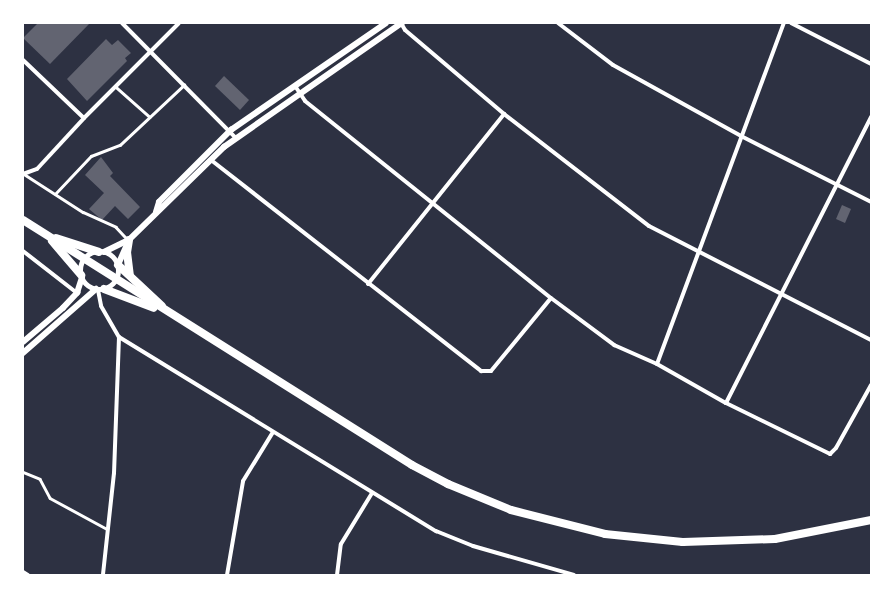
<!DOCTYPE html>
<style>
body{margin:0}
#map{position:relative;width:894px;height:598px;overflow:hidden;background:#2d3142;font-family:Jost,sans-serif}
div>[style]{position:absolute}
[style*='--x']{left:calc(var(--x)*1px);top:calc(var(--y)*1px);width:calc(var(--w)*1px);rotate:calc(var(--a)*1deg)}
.building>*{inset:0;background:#626471}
.service>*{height:2.5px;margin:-1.25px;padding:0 1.25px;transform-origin:1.25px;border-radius:1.25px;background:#fff}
.minor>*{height:4px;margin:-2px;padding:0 2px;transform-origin:2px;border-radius:2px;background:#fff}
.tertiary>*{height:5.5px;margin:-2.75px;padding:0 2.75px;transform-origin:2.75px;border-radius:2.75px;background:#fff}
.tertiary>.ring{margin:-2.75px;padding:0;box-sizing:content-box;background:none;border:5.5px solid #fff;border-radius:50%}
.trunk>*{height:8px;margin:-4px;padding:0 4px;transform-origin:4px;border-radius:4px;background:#fff}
span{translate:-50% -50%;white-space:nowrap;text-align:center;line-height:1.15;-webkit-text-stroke:3px #fff;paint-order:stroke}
.frame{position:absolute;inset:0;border:24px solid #fff;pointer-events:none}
</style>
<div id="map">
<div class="building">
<i style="clip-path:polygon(38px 23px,90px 23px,50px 64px,23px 38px)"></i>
<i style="clip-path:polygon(106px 39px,112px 45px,118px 40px,131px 53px,125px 58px,127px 61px,87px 101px,67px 79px)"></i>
<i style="clip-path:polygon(224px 76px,249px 100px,240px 110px,215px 86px)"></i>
<i style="clip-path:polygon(101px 157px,113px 173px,110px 176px,140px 207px,128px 219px,115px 206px,102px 220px,89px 209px,104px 193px,85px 175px)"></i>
<i style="clip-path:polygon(842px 205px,851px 209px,845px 223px,836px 219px)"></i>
</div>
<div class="service">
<i style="--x:116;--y:87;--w:45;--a:41.4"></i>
<i style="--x:24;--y:174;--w:70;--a:32.8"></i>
<i style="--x:83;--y:212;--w:36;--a:24"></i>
<i style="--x:116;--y:227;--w:18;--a:47"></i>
<i style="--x:55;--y:194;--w:52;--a:-46.5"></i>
<i style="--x:91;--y:156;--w:31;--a:-21"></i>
<i style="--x:120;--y:145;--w:88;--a:-43.2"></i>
<i style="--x:23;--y:472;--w:18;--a:22"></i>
<i style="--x:40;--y:479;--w:21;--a:62"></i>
<i style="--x:50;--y:498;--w:65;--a:28.5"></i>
</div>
<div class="minor">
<i style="--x:122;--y:23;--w:162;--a:45.3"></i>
<i style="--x:401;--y:23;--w:8;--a:60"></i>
<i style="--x:405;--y:30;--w:130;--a:40.3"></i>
<i style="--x:504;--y:114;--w:183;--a:37.7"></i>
<i style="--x:649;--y:226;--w:250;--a:27.2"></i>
<i style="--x:558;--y:23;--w:69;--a:37.4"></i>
<i style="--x:613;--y:65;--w:146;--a:29"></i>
<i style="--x:741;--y:136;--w:146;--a:26.9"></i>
<i style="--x:791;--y:23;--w:90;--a:27.1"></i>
<i style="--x:23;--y:60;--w:84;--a:43.6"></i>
<i style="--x:295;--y:86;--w:18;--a:56"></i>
<i style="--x:305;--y:101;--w:315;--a:38.7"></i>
<i style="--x:551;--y:298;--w:79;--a:36.7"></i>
<i style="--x:614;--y:345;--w:47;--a:23.8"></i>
<i style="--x:657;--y:364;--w:79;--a:29.5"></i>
<i style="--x:726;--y:403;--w:116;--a:26.1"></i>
<i style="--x:830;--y:454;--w:8;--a:-45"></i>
<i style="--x:836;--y:448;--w:72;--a:-60.9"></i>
<i style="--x:211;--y:160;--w:343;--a:38"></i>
<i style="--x:481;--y:371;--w:10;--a:0"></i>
<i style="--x:491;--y:371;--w:94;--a:-50.6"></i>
<i style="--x:23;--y:174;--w:15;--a:-20"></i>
<i style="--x:37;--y:169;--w:69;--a:-47.3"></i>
<i style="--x:84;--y:118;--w:134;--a:-45"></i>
<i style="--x:23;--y:251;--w:68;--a:37.9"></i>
<i style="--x:368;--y:284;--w:218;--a:-51.3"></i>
<i style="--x:98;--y:290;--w:16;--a:79"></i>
<i style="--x:101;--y:306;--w:36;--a:60"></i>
<i style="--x:119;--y:337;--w:136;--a:92.1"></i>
<i style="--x:114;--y:473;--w:103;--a:96.2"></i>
<i style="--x:119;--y:337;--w:372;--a:31.5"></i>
<i style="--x:436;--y:531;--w:40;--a:22"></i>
<i style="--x:473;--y:546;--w:105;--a:16"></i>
<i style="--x:657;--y:364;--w:364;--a:-69.6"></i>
<i style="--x:726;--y:403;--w:321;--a:-63.1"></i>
<i style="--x:23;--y:572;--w:6;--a:31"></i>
<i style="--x:227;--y:575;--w:95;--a:-80.3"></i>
<i style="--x:243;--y:481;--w:57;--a:-58.5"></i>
<i style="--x:337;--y:575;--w:31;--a:-83"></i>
<i style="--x:341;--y:544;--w:60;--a:-58.7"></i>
</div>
<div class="tertiary">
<i style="--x:156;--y:212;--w:10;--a:-73"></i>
<i style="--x:159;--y:202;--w:102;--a:-45"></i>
<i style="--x:231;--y:130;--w:188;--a:-34.6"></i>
<i style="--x:104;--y:252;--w:28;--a:-26"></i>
<i class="ring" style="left:81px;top:252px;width:32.5px;height:32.5px"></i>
<i style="--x:118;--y:265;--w:27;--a:-66"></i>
<i style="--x:129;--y:240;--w:133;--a:-44.4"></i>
<i style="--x:224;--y:147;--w:217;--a:-34.9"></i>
<i style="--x:23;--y:342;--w:52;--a:-40.4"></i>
<i style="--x:63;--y:308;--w:21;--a:-47"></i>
<i style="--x:77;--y:293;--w:16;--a:-72"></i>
<i style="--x:23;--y:353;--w:97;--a:-41.2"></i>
</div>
<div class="trunk">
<i style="--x:23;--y:220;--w:460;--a:32.2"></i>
<i style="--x:412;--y:465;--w:41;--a:27.8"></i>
<i style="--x:448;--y:484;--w:68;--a:22.4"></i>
<i style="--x:511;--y:510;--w:97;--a:14.3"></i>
<i style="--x:605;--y:534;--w:78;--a:5.9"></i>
<i style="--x:683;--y:542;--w:92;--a:-1.9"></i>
<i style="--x:775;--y:539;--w:98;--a:-11.2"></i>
<i style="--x:56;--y:238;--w:45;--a:18"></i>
<i style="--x:129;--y:240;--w:12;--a:99"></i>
<i style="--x:127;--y:252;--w:23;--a:83"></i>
<i style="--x:52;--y:241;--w:45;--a:49.5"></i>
<i style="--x:118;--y:265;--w:60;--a:43"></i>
<i style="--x:104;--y:289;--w:53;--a:20.8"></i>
</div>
<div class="frame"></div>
</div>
